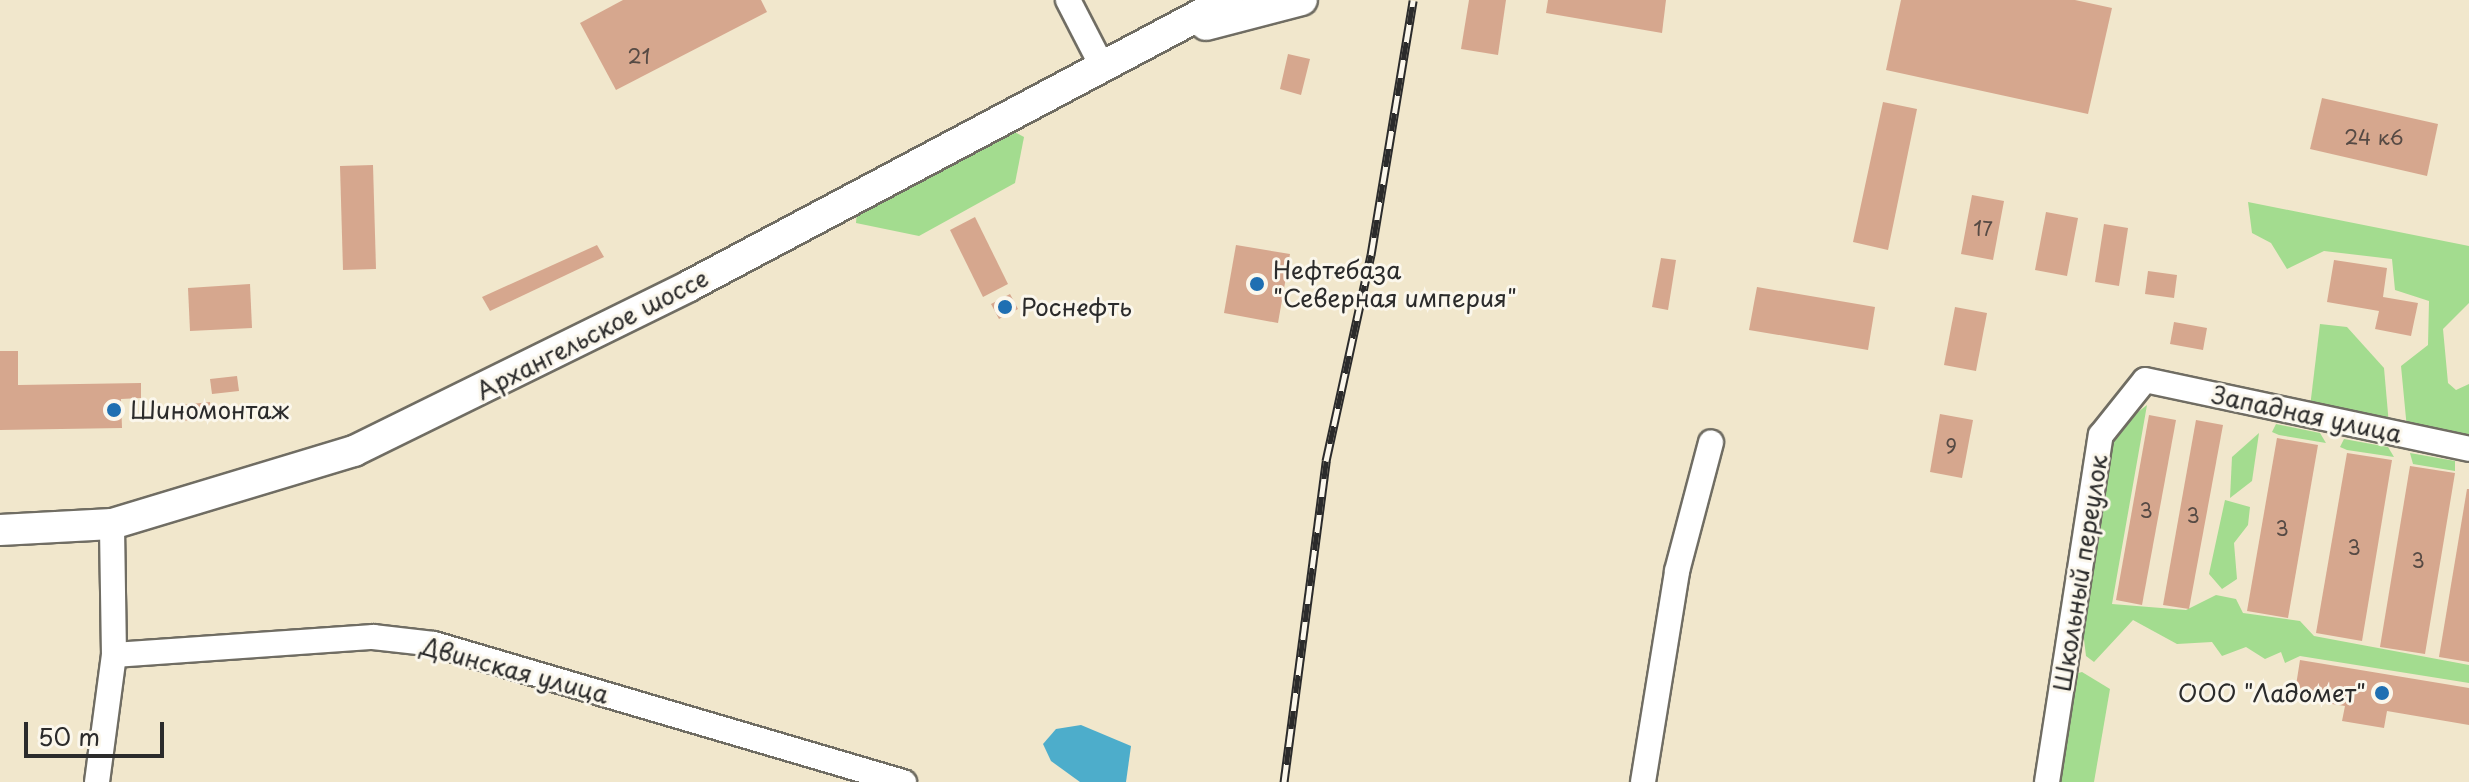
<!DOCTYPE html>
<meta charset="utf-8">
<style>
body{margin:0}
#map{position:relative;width:2469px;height:782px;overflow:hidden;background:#f1e7cc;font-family:"Playpen Sans",sans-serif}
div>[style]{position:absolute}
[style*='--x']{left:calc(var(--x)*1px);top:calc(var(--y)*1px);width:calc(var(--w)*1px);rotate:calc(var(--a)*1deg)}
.green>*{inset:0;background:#a3dc8f}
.water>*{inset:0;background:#4dadcb}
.building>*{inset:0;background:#d6a78e}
.roads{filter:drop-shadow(2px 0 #706d63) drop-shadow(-2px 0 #706d63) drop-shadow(0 2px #706d63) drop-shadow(0 -2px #706d63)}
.minor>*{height:24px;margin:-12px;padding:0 12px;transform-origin:12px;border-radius:12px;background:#fff}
.major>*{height:30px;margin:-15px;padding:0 15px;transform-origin:15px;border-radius:15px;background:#fff}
.rail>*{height:9px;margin-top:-4.5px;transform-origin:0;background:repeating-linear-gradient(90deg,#fbf7ec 0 18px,#2b2b2b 0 36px);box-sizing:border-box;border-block:2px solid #2b2b2b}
.dots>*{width:22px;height:22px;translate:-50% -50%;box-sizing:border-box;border:4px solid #fbf7ec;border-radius:50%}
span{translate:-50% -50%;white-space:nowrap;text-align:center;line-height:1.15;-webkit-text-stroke:6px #fbf7ec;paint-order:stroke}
.number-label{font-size:20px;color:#564a44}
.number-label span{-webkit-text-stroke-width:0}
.poi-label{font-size:24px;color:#2b2b2b}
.left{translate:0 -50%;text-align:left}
.right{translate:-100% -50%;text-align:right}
.street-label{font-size:24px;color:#2b2b2b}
.scale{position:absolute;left:24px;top:722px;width:140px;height:36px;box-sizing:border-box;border:4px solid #2b2b2b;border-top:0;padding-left:10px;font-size:24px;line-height:28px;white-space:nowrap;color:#2b2b2b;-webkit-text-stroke:6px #fbf7ec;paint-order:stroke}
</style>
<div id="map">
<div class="green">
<i style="clip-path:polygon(1011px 130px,1024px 137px,1015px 183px,919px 236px,856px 223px,857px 211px)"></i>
<i style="clip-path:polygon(2248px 202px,2469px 246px,2469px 303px,2443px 329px,2448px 383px,2456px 390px,2469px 384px,2469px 441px,2407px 429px,2401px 366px,2428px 345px,2429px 301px,2395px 290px,2392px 259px,2324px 251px,2287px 269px,2271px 243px,2252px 233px)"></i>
<i style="clip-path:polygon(2320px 324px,2347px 327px,2384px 368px,2389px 425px,2310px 407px)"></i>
<i style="clip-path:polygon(2147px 405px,2112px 604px,2186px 610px,2216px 595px,2236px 599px,2243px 613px,2300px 621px,2314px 636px,2469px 665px,2469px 683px,2300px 656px,2285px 663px,2281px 652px,2265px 659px,2246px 647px,2222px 656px,2212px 642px,2177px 644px,2133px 620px,2094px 662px,2086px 656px,2082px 623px,2105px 438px)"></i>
<i style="clip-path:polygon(2276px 424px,2320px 433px,2326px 443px,2279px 435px,2272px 432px)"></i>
<i style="clip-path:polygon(2259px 433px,2252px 481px,2230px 498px,2232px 457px)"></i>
<i style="clip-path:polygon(2344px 439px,2388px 447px,2394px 457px,2347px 450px,2340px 447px)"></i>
<i style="clip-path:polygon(2410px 453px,2455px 461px,2455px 471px,2413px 464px)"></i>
<i style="clip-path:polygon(2225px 500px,2250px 507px,2248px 525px,2234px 543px,2237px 579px,2222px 589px,2209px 574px)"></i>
<i style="clip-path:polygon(2082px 672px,2110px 689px,2094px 782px,2053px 782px,2071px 675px)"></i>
</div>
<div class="water">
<i style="clip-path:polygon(1081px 725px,1131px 746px,1126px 782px,1080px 782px,1051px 761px,1043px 744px,1056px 729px)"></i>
</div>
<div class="building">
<i style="clip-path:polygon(623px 0,761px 0,767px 12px,616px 90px,580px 23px)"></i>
<i style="clip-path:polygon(1469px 0,1506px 0,1498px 55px,1461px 49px)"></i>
<i style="clip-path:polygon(1548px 0,1666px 0,1662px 33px,1546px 13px)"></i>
<i style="clip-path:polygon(1901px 0,2075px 0,2112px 8px,2088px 114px,1886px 70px)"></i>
<i style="clip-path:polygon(1288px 54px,1310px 59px,1301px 95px,1280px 89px)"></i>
<i style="clip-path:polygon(2322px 98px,2438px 124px,2427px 176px,2310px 149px)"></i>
<i style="clip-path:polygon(1883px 102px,1917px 109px,1888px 250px,1853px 242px)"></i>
<i style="clip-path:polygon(373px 165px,376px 269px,343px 270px,340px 166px)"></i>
<i style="clip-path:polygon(1972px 195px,2004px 201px,1993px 260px,1961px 254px)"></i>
<i style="clip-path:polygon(2046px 212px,2078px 218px,2067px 276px,2035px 270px)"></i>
<i style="clip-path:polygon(975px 217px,1008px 284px,983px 297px,950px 230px)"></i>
<i style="clip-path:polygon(2104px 224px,2128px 228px,2119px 286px,2095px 282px)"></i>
<i style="clip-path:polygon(597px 245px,604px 257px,490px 311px,482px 297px)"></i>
<i style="clip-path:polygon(1236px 245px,1290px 254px,1278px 323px,1224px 313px)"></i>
<i style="clip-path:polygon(1661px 258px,1676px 260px,1668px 310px,1652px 307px)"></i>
<i style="clip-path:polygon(2334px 260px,2387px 268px,2383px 297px,2418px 303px,2411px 336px,2375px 329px,2379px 311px,2327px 302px)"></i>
<i style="clip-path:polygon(2148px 271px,2177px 275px,2174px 298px,2145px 294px)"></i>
<i style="clip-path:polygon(250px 284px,252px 328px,190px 331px,188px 288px)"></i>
<i style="clip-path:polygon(1757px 287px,1875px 307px,1868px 350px,1749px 330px)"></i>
<i style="clip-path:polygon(1010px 294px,1018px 309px,999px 319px,991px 304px)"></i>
<i style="clip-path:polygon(1955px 307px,1987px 313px,1976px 371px,1944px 365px)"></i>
<i style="clip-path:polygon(2174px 322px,2207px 328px,2203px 350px,2170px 344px)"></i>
<i style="clip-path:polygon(0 351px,18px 351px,18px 385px,141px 383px,141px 398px,121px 399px,122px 428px,0 430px)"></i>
<i style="clip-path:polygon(237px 376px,239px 391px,212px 394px,210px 379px)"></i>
<i style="clip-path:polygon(210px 402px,212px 417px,183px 421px,181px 405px)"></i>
<i style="clip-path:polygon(1940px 414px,1973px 420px,1962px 478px,1930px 472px)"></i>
<i style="clip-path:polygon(2149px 415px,2176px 420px,2142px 605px,2116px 600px)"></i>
<i style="clip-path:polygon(2196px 420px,2223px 425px,2189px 609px,2163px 605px)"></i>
<i style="clip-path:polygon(2277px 438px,2318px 445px,2288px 618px,2247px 611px)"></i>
<i style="clip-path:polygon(2347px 453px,2392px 460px,2362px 641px,2316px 633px)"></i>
<i style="clip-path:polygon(2410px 466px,2455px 473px,2425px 654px,2380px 647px)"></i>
<i style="clip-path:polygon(2467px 489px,2469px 489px,2469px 662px,2439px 657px)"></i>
<i style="clip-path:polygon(2300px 660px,2469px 688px,2469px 725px,2387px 711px,2384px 728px,2342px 721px,2345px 706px,2294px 698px)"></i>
</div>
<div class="roads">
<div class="minor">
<i style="--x:1068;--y:0;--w:72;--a:62.7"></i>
<i style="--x:114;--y:655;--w:260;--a:-4"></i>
<i style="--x:373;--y:637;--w:61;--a:6.5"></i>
<i style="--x:434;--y:644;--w:490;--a:16.4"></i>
<i style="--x:97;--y:782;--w:128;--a:-82.4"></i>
<i style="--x:114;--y:655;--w:131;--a:-90.9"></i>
<i style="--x:1643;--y:782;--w:214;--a:-80.8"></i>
<i style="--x:1677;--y:571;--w:133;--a:-75.2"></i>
<i style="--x:2047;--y:782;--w:351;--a:-81.2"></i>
<i style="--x:2101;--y:435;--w:70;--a:-51.3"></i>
<i style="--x:2145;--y:380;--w:331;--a:12"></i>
</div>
<div class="major">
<i style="--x:1206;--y:25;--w:99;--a:-14.6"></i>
<i style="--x:0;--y:530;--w:112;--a:-3.1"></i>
<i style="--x:112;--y:524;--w:253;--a:-16.8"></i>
<i style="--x:354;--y:451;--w:373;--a:-26.2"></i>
<i style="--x:689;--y:286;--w:610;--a:-27.95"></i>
</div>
</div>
<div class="rail">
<i style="--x:1284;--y:782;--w:324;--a:-82.5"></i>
<i style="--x:1326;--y:461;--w:211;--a:-77.7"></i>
<i style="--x:1371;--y:255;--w:258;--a:-80.6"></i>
</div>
<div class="dots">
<i style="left:1257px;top:284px;background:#1f6fb2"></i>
<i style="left:1005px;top:307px;background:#1f6fb2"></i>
<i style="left:114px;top:410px;background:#1f6fb2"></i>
<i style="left:2382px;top:693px;background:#1f6fb2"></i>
</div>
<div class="number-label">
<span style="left:639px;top:56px">21</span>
<span style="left:2374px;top:137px">24 к6</span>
<span style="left:1983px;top:228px">17</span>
<span style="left:1951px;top:446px">9</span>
<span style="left:2146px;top:510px">3</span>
<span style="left:2193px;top:515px">3</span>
<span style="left:2282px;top:528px">3</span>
<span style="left:2354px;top:547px">3</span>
<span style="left:2418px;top:560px">3</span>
</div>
<div class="poi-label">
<span class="left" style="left:1273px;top:284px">Нефтебаза<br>"Северная империя"</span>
<span class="left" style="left:1021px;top:307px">Роснефть</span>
<span class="left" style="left:130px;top:410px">Шиномонтаж</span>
<span class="right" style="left:2366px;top:693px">ООО "Ладомет"</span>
</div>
<div class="street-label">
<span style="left:592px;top:334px;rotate:-27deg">Архангельское шоссе</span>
<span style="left:2307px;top:414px;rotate:12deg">Западная улица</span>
<span style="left:2080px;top:573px;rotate:-81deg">Школьный переулок</span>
<span style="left:515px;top:670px;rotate:15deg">Двинская улица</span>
</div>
<div class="scale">50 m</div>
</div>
